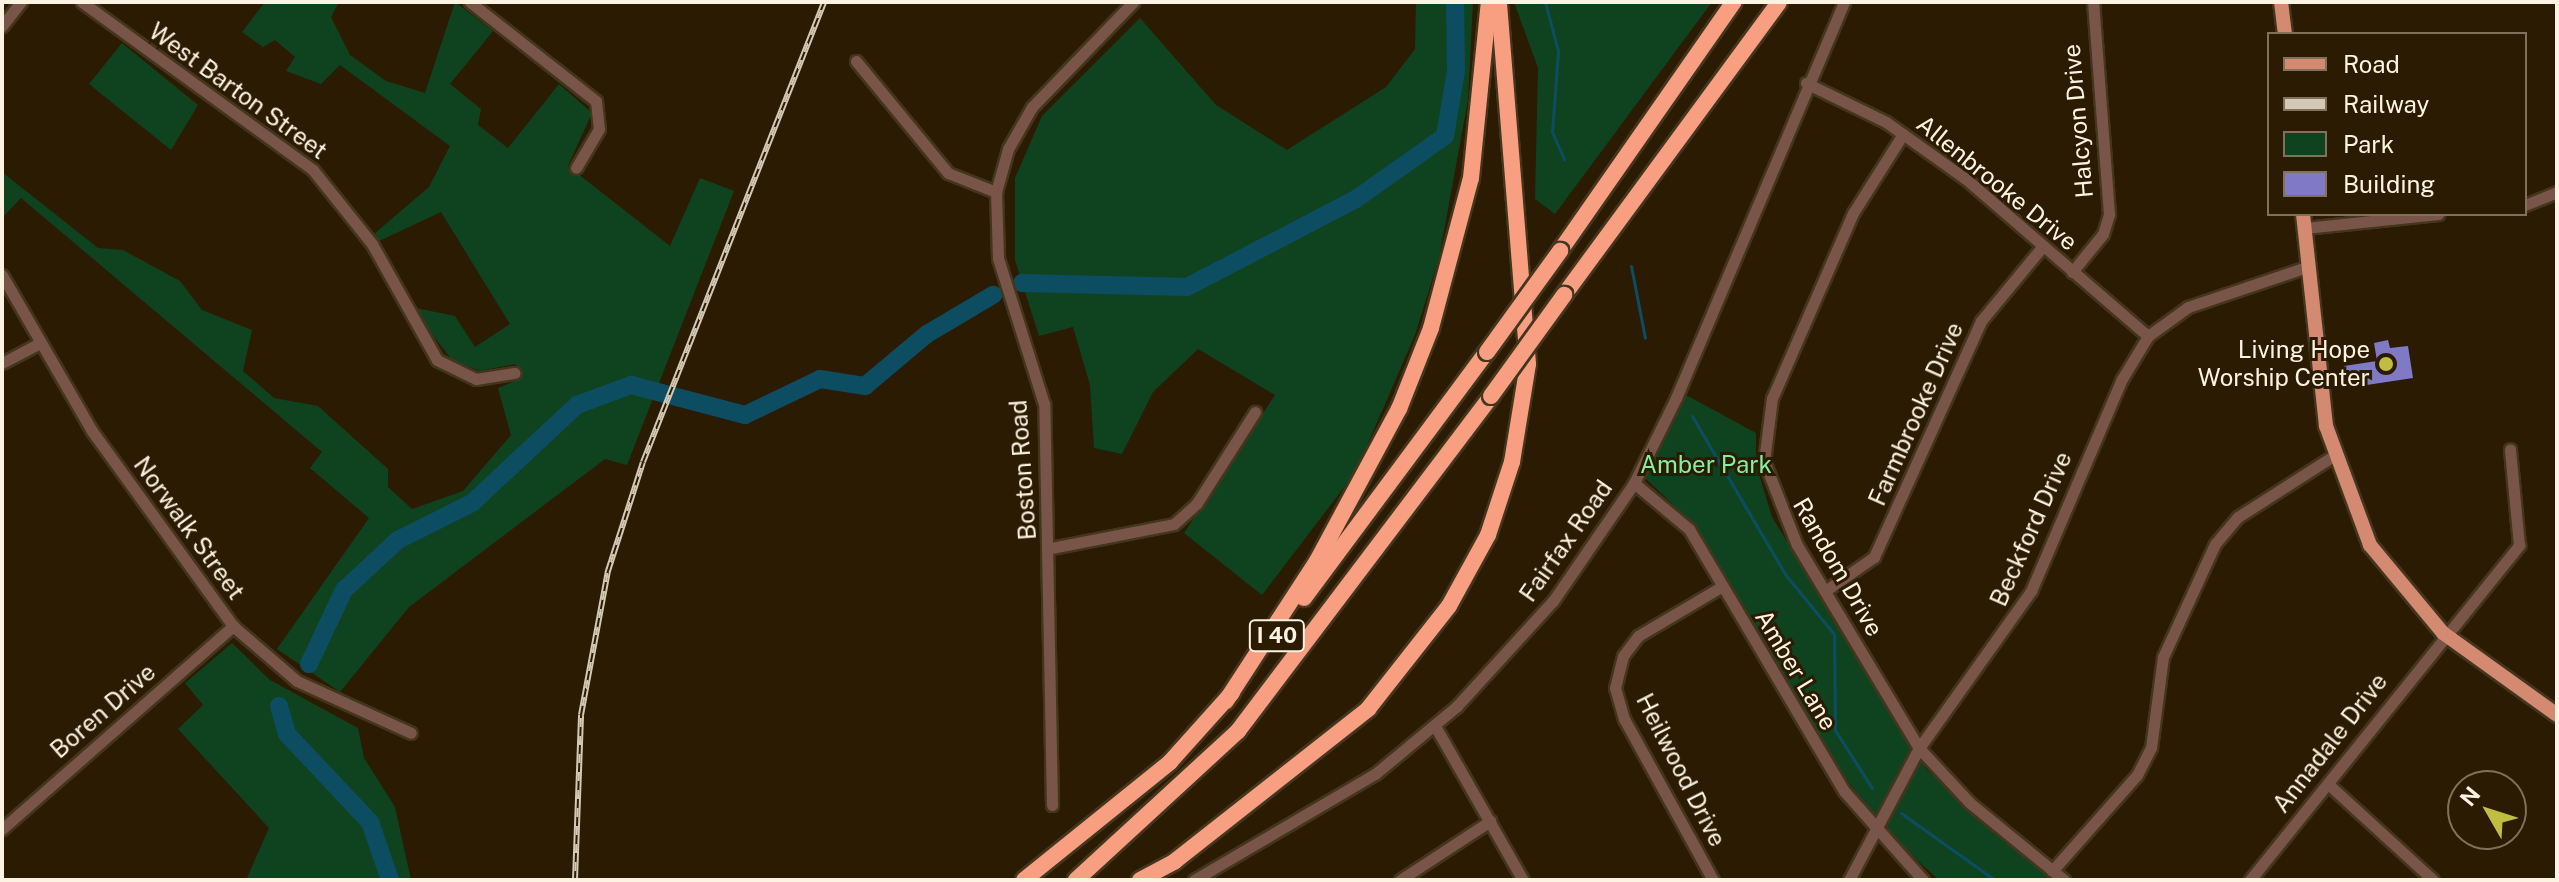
<!DOCTYPE html>
<style>
body{margin:0}
#map{position:relative;width:2559px;height:882px;overflow:hidden;background:#2b1b02;font-family:"Public Sans",sans-serif}
div>[style]{position:absolute}
[style*='--x']{left:calc(var(--x)*1px);top:calc(var(--y)*1px);width:calc(var(--w)*1px);rotate:calc(var(--a)*1deg)}
.green>*{inset:0;background:#0f4320}
.stream>*{height:3px;margin:-1.5px;padding:0 1.5px;transform-origin:1.5px;border-radius:1.5px;background:#0d4d62}
.river>*{height:18px;margin:-9px;padding:0 9px;transform-origin:9px;border-radius:9px;background:#0d4d62}
.building>*{inset:0;background:#8079c6}
.roads{filter:drop-shadow(2px 0 #44351d) drop-shadow(-2px 0 #44351d) drop-shadow(0 2px #44351d) drop-shadow(0 -2px #44351d)}
.minor>*{height:11px;margin:-5.5px;padding:0 5.5px;transform-origin:5.5px;border-radius:5.5px;background:#795549}
.major>*{height:14px;margin:-7px;padding:0 7px;transform-origin:7px;border-radius:7px;background:#d48a71}
.highway>*{height:16px;margin:-8px;padding:0 8px;transform-origin:8px;border-radius:8px;background:#f89e81}
.rail>*{height:6px;margin-top:-3px;transform-origin:0;background:repeating-linear-gradient(90deg,#2b1b02 0 9px,#d4c9b7 0 18px);box-sizing:border-box;border-block:2px solid #d4c9b7}
.bridges{filter:drop-shadow(2px 0 #44351d) drop-shadow(-2px 0 #44351d) drop-shadow(0 2px #44351d) drop-shadow(0 -2px #44351d)}
.highway-bridge>*{height:16px;margin:-8px;padding:0 8px;transform-origin:8px;border-radius:8px;background:#f89e81}
.dots>*{width:22px;height:22px;translate:-50% -50%;box-sizing:border-box;border:4px solid #2b1b02;border-radius:50%}
span{translate:-50% -50%;white-space:nowrap;text-align:center;line-height:1.15;-webkit-text-stroke:6px #2b1b02;paint-order:stroke}
.shield-label span{padding:2px 6px;background:#2b1b02;border:2px solid;border-radius:6px;-webkit-text-stroke-width:0}
.shield-label{font-size:22px;color:#fdf3e3;font-weight:700}
.street-label{font-size:24px;color:#fdf3e3}
.poi-label{font-size:24px;color:#fdf3e3}
.right{translate:-100% -50%;text-align:right}
.park-label{font-size:24px;color:#87ed9f}
.frame{position:absolute;inset:0;border:4px solid #fdf3e3;pointer-events:none}
.legend{position:absolute;left:2267px;top:32px;width:260px;height:184px;box-sizing:border-box;background:#2b1b02;border:2px solid #7f715c;margin:0;padding:10px 14px;list-style:none;font-size:24px;color:#fdf3e3}
.legend li{display:flex;align-items:center;gap:16px;height:40px}
.legend b{width:40px;border:2px solid #7f715c}
.north{position:absolute;left:2447px;top:770px;width:80px;height:80px;box-sizing:border-box;background:#2b1b02;border:2px solid #7f715c;border-radius:50%;rotate:309deg;font-size:22px;font-weight:700;line-height:32px;text-align:center;color:#fdf3e3}
.north::after{content:'';display:block;margin:auto;width:28px;height:36px;background:#c1bd40;clip-path:polygon(50% 0,100% 100%,50% 72%,0 100%)}
</style>
<div id="map">
<div class="green">
<i style="clip-path:polygon(265px 2px,339px 2px,331px 17px,350px 55px,386px 81px,425px 93px,455px 2px,493px 31px,450px 84px,481px 109px,478px 125px,508px 148px,559px 84px,592px 113px,568px 166px,670px 246px,700px 178px,734px 191px,627px 465px,605px 459px,409px 607px,340px 692px,277px 649px,369px 518px,310px 468px,322px 452px,21px 198px,2px 218px,2px 172px,98px 248px,123px 250px,180px 281px,202px 310px,252px 330px,243px 371px,274px 398px,318px 406px,388px 469px,388px 487px,412px 509px,463px 491px,511px 435px,498px 388px,522px 378px,515px 364px,480px 371px,452px 360px,411px 307px,455px 316px,475px 347px,510px 324px,441px 212px,379px 241px,375px 233px,429px 187px,450px 146px,340px 65px,321px 84px,286px 71px,295px 57px,275px 40px,263px 47px,242px 32px)"></i>
<i style="clip-path:polygon(1416px 2px,1473px 2px,1468px 100px,1439px 258px,1415px 335px,1355px 473px,1262px 595px,1184px 533px,1275px 395px,1198px 349px,1153px 392px,1122px 454px,1094px 448px,1090px 385px,1073px 327px,1039px 336px,1015px 260px,1015px 178px,1042px 116px,1140px 18px,1216px 105px,1287px 150px,1386px 87px,1415px 49px)"></i>
<i style="clip-path:polygon(1514px 2px,1712px 2px,1555px 214px,1535px 199px,1538px 68px)"></i>
<i style="clip-path:polygon(122px 43px,198px 105px,171px 150px,89px 84px)"></i>
<i style="clip-path:polygon(1686px 395px,1756px 433px,1756px 464px,1772px 517px,1926px 769px,2054px 880px,1939px 880px,1885px 831px,1840px 770px,1686px 517px,1643px 476px)"></i>
<i style="clip-path:polygon(232px 643px,270px 680px,358px 728px,364px 758px,395px 807px,411px 880px,246px 880px,269px 828px,178px 729px,203px 705px,185px 683px)"></i>
</div>
<div class="stream">
<i style="--x:1545;--y:2;--w:51;--a:75.1"></i>
<i style="--x:1558;--y:51;--w:81;--a:94.2"></i>
<i style="--x:1552;--y:132;--w:30;--a:66"></i>
<i style="--x:1631;--y:266;--w:73;--a:79"></i>
<i style="--x:1692;--y:416;--w:183;--a:59.5"></i>
<i style="--x:1785;--y:574;--w:77;--a:50.8"></i>
<i style="--x:1834;--y:634;--w:96;--a:89.4"></i>
<i style="--x:1835;--y:730;--w:69;--a:57.5"></i>
<i style="--x:1901;--y:813;--w:115;--a:35.5"></i>
</div>
<div class="river">
<i style="--x:1022;--y:283;--w:165;--a:1.4"></i>
<i style="--x:1187;--y:287;--w:191;--a:-27.5"></i>
<i style="--x:1356;--y:199;--w:109;--a:-35.3"></i>
<i style="--x:1445;--y:136;--w:66;--a:-80.4"></i>
<i style="--x:1456;--y:71;--w:69;--a:-90.8"></i>
<i style="--x:309;--y:664;--w:82;--a:-64.7"></i>
<i style="--x:344;--y:590;--w:74;--a:-42.8"></i>
<i style="--x:398;--y:540;--w:83;--a:-26.6"></i>
<i style="--x:472;--y:503;--w:144;--a:-43"></i>
<i style="--x:577;--y:405;--w:58;--a:-20.3"></i>
<i style="--x:631;--y:385;--w:118;--a:14.7"></i>
<i style="--x:745;--y:415;--w:83;--a:-25.6"></i>
<i style="--x:820;--y:379;--w:46;--a:8.8"></i>
<i style="--x:865;--y:386;--w:81;--a:-40"></i>
<i style="--x:927;--y:334;--w:77;--a:-30.6"></i>
<i style="--x:279;--y:706;--w:29;--a:74"></i>
<i style="--x:287;--y:734;--w:121;--a:46.7"></i>
<i style="--x:370;--y:822;--w:61;--a:71"></i>
</div>
<div class="building">
<i style="clip-path:polygon(2388px 340px,2390px 348px,2408px 346px,2413px 378px,2347px 388px,2344px 366px,2377px 361px,2374px 343px)"></i>
</div>
<div class="roads">
<div class="minor">
<i style="--x:82;--y:2;--w:286;--a:36"></i>
<i style="--x:313;--y:170;--w:95;--a:51.4"></i>
<i style="--x:372;--y:244;--w:133;--a:60.7"></i>
<i style="--x:437;--y:360;--w:43;--a:26"></i>
<i style="--x:476;--y:379;--w:39;--a:-9"></i>
<i style="--x:470;--y:2;--w:160;--a:38.2"></i>
<i style="--x:596;--y:101;--w:28;--a:84"></i>
<i style="--x:599;--y:129;--w:45;--a:120.5"></i>
<i style="--x:2;--y:26;--w:31;--a:-52"></i>
<i style="--x:856;--y:61;--w:145;--a:50.6"></i>
<i style="--x:948;--y:173;--w:52;--a:21.6"></i>
<i style="--x:1806;--y:83;--w:89;--a:26"></i>
<i style="--x:1886;--y:122;--w:98;--a:35.5"></i>
<i style="--x:1966;--y:179;--w:240;--a:40.8"></i>
<i style="--x:1903;--y:134;--w:93;--a:122.3"></i>
<i style="--x:1853;--y:213;--w:202;--a:113.6"></i>
<i style="--x:1772;--y:398;--w:64;--a:97.2"></i>
<i style="--x:1764;--y:461;--w:90;--a:68.6"></i>
<i style="--x:1797;--y:545;--w:237;--a:59"></i>
<i style="--x:1919;--y:748;--w:75;--a:47.2"></i>
<i style="--x:1970;--y:803;--w:122;--a:39.3"></i>
<i style="--x:2525;--y:205;--w:35;--a:-22"></i>
<i style="--x:2305;--y:228;--w:134;--a:-6"></i>
<i style="--x:2072;--y:272;--w:49;--a:-50.8"></i>
<i style="--x:2103;--y:234;--w:21;--a:-73"></i>
<i style="--x:2109;--y:214;--w:213;--a:-94.3"></i>
<i style="--x:2;--y:275;--w:180;--a:60"></i>
<i style="--x:92;--y:431;--w:241;--a:54.1"></i>
<i style="--x:233;--y:626;--w:84;--a:40.7"></i>
<i style="--x:297;--y:681;--w:125;--a:24.5"></i>
<i style="--x:2;--y:363;--w:41;--a:-27.8"></i>
<i style="--x:1634;--y:483;--w:72;--a:39.9"></i>
<i style="--x:1689;--y:529;--w:304;--a:59.4"></i>
<i style="--x:1844;--y:791;--w:119;--a:48.4"></i>
<i style="--x:1051;--y:548;--w:125;--a:-11"></i>
<i style="--x:1174;--y:524;--w:31;--a:-42"></i>
<i style="--x:1197;--y:503;--w:108;--a:-57.5"></i>
<i style="--x:1825;--y:591;--w:60;--a:-34.8"></i>
<i style="--x:1874;--y:557;--w:259;--a:-65.6"></i>
<i style="--x:1981;--y:321;--w:96;--a:-50.5"></i>
<i style="--x:1435;--y:726;--w:177;--a:60.3"></i>
<i style="--x:2328;--y:784;--w:142;--a:42.4"></i>
<i style="--x:1052;--y:805;--w:401;--a:-91.1"></i>
<i style="--x:1044;--y:404;--w:153;--a:-107.5"></i>
<i style="--x:998;--y:258;--w:66;--a:-91.7"></i>
<i style="--x:996;--y:192;--w:45;--a:-74.4"></i>
<i style="--x:1008;--y:149;--w:48;--a:-60.3"></i>
<i style="--x:1032;--y:107;--w:146;--a:-46.1"></i>
<i style="--x:2;--y:829;--w:308;--a:-41.3"></i>
<i style="--x:2052;--y:871;--w:128;--a:-48.5"></i>
<i style="--x:2137;--y:775;--w:30;--a:-63"></i>
<i style="--x:2151;--y:748;--w:92;--a:-82.5"></i>
<i style="--x:2163;--y:657;--w:124;--a:-65.3"></i>
<i style="--x:2215;--y:544;--w:35;--a:-50"></i>
<i style="--x:2238;--y:517;--w:112;--a:-32.6"></i>
<i style="--x:1194;--y:880;--w:210;--a:-30.4"></i>
<i style="--x:1375;--y:774;--w:107;--a:-39.7"></i>
<i style="--x:1457;--y:706;--w:142;--a:-47.6"></i>
<i style="--x:1553;--y:601;--w:143;--a:-55.5"></i>
<i style="--x:1634;--y:483;--w:95;--a:-63.7"></i>
<i style="--x:1676;--y:398;--w:430;--a:-67"></i>
<i style="--x:1400;--y:880;--w:108;--a:-33.2"></i>
<i style="--x:1713;--y:880;--w:184;--a:-118.9"></i>
<i style="--x:1624;--y:719;--w:32;--a:-106"></i>
<i style="--x:1615;--y:688;--w:33;--a:-76"></i>
<i style="--x:1623;--y:656;--w:25;--a:-53"></i>
<i style="--x:1638;--y:636;--w:96;--a:-30.6"></i>
<i style="--x:1849;--y:880;--w:149;--a:-62.1"></i>
<i style="--x:1919;--y:748;--w:193;--a:-54.5"></i>
<i style="--x:2031;--y:591;--w:231;--a:-66.8"></i>
<i style="--x:2122;--y:379;--w:50;--a:-58.8"></i>
<i style="--x:2148;--y:336;--w:49;--a:-35.9"></i>
<i style="--x:2188;--y:307;--w:126;--a:-18.6"></i>
<i style="--x:2250;--y:880;--w:430;--a:-51.2"></i>
<i style="--x:2519;--y:545;--w:96;--a:-95.4"></i>
</div>
<div class="major">
<i style="--x:2281;--y:2;--w:32;--a:83"></i>
<i style="--x:2303;--y:214;--w:213;--a:83.8"></i>
<i style="--x:2326;--y:426;--w:127;--a:69.7"></i>
<i style="--x:2370;--y:545;--w:114;--a:50.3"></i>
<i style="--x:2443;--y:633;--w:140;--a:35.7"></i>
</div>
<div class="highway">
<i style="--x:1560;--y:251;--w:304;--a:-55.1"></i>
<i style="--x:1564;--y:295;--w:363;--a:-53.7"></i>
<i style="--x:1304;--y:598;--w:307;--a:-53.4"></i>
<i style="--x:1226;--y:701;--w:167;--a:-57"></i>
<i style="--x:1317;--y:561;--w:173;--a:-61.7"></i>
<i style="--x:1399;--y:409;--w:87;--a:-68.4"></i>
<i style="--x:1431;--y:328;--w:155;--a:-75.1"></i>
<i style="--x:1471;--y:178;--w:177;--a:-84.2"></i>
<i style="--x:1024;--y:880;--w:188;--a:-38.9"></i>
<i style="--x:1170;--y:762;--w:93;--a:-48.1"></i>
<i style="--x:1076;--y:880;--w:220;--a:-42.6"></i>
<i style="--x:1238;--y:731;--w:420;--a:-52.9"></i>
<i style="--x:1140;--y:880;--w:40;--a:-28"></i>
<i style="--x:1175;--y:861;--w:246;--a:-38.2"></i>
<i style="--x:1368;--y:709;--w:131;--a:-51.8"></i>
<i style="--x:1449;--y:606;--w:81;--a:-61.2"></i>
<i style="--x:1488;--y:535;--w:77;--a:-71.8"></i>
<i style="--x:1512;--y:462;--w:99;--a:-80.7"></i>
<i style="--x:1528;--y:364;--w:363;--a:-94.6"></i>
</div>
</div>
<div class="rail">
<i style="--x:575;--y:880;--w:165;--a:-87.9"></i>
<i style="--x:581;--y:715;--w:147;--a:-79.4"></i>
<i style="--x:608;--y:571;--w:114;--a:-72.2"></i>
<i style="--x:643;--y:462;--w:494;--a:-68.5"></i>
</div>
<div class="bridges">
<div class="highway-bridge">
<i style="--x:1487;--y:352;--w:125;--a:-54.1"></i>
<i style="--x:1491;--y:396;--w:125;--a:-54.1"></i>
</div>
</div>
<div class="dots">
<i style="left:2386px;top:364px;background:#c1bd40"></i>
</div>
<div class="shield-label">
<span style="left:1277px;top:636px">I 40</span>
</div>
<div class="street-label">
<span style="left:238px;top:91px;rotate:36deg">West Barton Street</span>
<span style="left:2078px;top:121px;rotate:-95deg">Halcyon Drive</span>
<span style="left:1997px;top:183px;rotate:39deg">Allenbrooke Drive</span>
<span style="left:1916px;top:414px;rotate:-66deg">Farmbrooke Drive</span>
<span style="left:1023px;top:470px;rotate:-94deg">Boston Road</span>
<span style="left:189px;top:528px;rotate:54deg">Norwalk Street</span>
<span style="left:2031px;top:529px;rotate:-66deg">Beckford Drive</span>
<span style="left:1566px;top:541px;rotate:-55deg">Fairfax Road</span>
<span style="left:1838px;top:567px;rotate:60deg">Random Drive</span>
<span style="left:1796px;top:670px;rotate:59deg">Amber Lane</span>
<span style="left:103px;top:711px;rotate:-41deg">Boren Drive</span>
<span style="left:2330px;top:743px;rotate:-52deg">Annadale Drive</span>
<span style="left:1681px;top:770px;rotate:63deg">Heilwood Drive</span>
</div>
<div class="poi-label">
<span class="right" style="left:2370px;top:364px">Living Hope<br>Worship Center</span>
</div>
<div class="park-label">
<span style="left:1706px;top:465px">Amber Park</span>
</div>
<div class="frame"></div>
<ul class="legend">
<li><b style="height:10px;background:#d48a71"></b>Road</li>
<li><b style="height:10px;background:#d4c9b7"></b>Railway</li>
<li><b style="height:22px;background:#0f4320"></b>Park</li>
<li><b style="height:22px;background:#8079c6"></b>Building</li>
</ul>
<div class="north">N</div>
</div>
